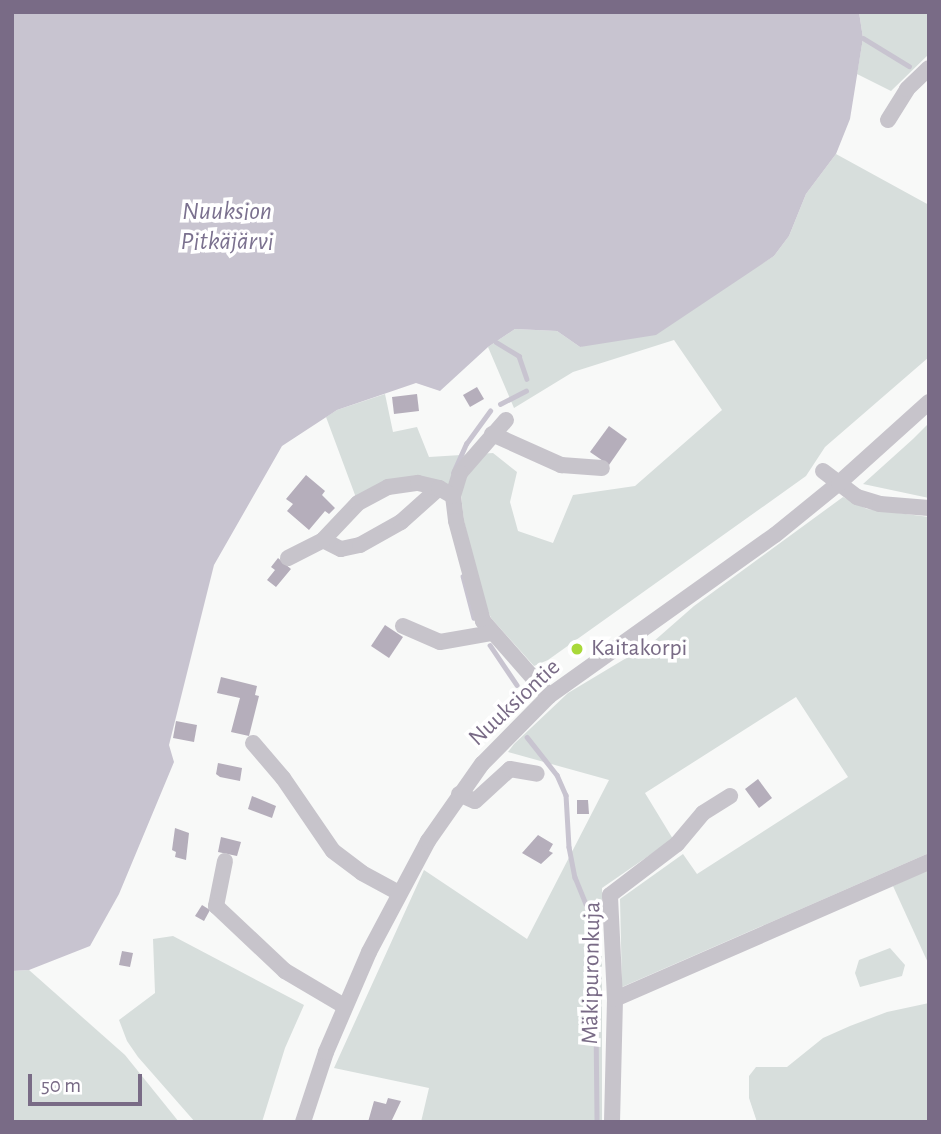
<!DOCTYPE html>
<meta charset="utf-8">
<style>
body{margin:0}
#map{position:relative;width:941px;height:1134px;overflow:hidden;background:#f8f9f8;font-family:"Alegreya Sans",sans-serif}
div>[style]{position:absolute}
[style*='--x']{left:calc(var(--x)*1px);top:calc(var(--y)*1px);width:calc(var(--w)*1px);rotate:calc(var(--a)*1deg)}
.green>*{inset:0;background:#d7dedc}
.water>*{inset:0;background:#c8c4d0}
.stream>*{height:4.5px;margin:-2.25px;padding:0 2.25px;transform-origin:2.25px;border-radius:2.25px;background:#c8c4d0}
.building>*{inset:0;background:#b5aebb}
.minor>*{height:16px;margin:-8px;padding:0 8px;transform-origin:8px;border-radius:8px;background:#c7c4cb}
.dots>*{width:19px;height:19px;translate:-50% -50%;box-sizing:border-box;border:4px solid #fff;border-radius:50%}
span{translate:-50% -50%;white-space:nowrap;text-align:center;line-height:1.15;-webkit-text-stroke:7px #fff;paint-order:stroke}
.poi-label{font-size:24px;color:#796b86}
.left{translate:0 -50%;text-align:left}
.street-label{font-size:24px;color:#796b86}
.water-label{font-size:26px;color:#7b718f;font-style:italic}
.frame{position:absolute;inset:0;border:14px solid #796b86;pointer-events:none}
.scale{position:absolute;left:28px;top:1074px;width:114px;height:32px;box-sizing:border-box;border:4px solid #796b86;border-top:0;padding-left:9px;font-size:21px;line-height:24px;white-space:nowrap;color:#796b86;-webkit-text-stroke:5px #fff;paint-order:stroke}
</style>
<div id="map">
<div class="green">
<i style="clip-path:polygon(859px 12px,929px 12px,929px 54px,891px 91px,857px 74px,863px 38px)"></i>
<i style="clip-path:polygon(836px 154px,929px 205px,929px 357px,825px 447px,806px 476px,548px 660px,534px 666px,491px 618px,483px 599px,464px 521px,461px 494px,418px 483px,358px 503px,326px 417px,337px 410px,385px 394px,393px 432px,417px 427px,429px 457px,493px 453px,517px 472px,510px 502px,518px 531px,553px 543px,573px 495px,635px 486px,722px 410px,674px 340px,573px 372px,514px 408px,488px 347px,515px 329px,557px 331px,580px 347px,742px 276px,774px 256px,789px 236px,806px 194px)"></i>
<i style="clip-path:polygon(929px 423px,929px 498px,863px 484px,913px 439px)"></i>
<i style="clip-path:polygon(843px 497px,867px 509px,929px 517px,929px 853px,622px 987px,620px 899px,683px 854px,697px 874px,848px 777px,796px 697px,645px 793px,673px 839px,602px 888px,602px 1122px,421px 1122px,429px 1088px,334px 1068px,424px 870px,527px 939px,609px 780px,508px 752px,514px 744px,568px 693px,653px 642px,694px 606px)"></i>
<i style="clip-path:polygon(929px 869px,929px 965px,893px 886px)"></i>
<i style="clip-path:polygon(173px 936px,304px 1005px,285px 1048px,262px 1122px,195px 1122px,138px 1057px,127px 1041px,119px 1020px,155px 993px,153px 939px)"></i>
<i style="clip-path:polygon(890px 948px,905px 965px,902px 976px,860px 987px,855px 973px,859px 960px)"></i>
<i style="clip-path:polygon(29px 970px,125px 1055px,179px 1122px,12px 1122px,12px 971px)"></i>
<i style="clip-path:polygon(929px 1003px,929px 1122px,757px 1122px,749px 1098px,749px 1076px,756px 1067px,787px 1067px,823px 1038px,850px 1026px,887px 1012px)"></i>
</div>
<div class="water">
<i style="clip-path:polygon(12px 12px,859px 12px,863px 38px,850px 119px,836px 154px,806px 194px,789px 236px,774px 256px,656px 335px,580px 347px,557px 331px,515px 329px,488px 347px,440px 391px,416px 383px,337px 410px,282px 446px,214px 565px,169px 745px,174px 762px,119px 894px,90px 946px,29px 970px,12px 971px)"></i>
</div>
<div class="stream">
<i style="--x:863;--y:38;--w:54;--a:31.3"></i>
<i style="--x:496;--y:342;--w:27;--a:31"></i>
<i style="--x:519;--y:356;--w:24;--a:71"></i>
<i style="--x:500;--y:404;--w:29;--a:-27"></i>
<i style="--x:453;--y:473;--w:32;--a:-66"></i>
<i style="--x:466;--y:444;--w:41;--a:-54"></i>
<i style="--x:463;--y:576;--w:43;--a:75.3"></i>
<i style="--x:490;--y:645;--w:48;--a:56"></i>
<i style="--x:527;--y:737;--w:48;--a:51.7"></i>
<i style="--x:557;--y:775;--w:22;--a:66"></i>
<i style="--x:566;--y:795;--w:52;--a:86.7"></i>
<i style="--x:569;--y:847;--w:31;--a:79"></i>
<i style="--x:575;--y:877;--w:53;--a:67.8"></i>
<i style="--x:595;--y:926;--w:196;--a:89.4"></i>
</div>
<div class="building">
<i style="clip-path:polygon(477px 387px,484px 399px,470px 407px,463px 395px)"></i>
<i style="clip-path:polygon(417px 394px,419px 411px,394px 414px,392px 397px)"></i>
<i style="clip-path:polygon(609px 426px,627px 439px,609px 465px,590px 452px)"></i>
<i style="clip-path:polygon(306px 475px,325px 491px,322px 495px,335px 508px,329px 514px,325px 511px,309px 530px,287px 511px,293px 504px,286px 499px)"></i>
<i style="clip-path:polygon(278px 558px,291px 569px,276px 587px,267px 580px,275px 570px,271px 567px)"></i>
<i style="clip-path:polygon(385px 625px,403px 637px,389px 658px,371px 646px)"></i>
<i style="clip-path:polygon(221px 677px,257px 686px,255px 695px,259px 696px,249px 736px,231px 732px,240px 698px,217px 693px)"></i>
<i style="clip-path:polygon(176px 721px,197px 725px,194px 742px,173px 738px)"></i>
<i style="clip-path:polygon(218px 763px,242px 768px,240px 781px,220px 777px,216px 774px)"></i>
<i style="clip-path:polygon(758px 779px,772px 798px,759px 808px,745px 789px)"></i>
<i style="clip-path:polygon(252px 796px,276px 806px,272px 818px,248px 809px)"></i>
<i style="clip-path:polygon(577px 800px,588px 800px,589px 814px,577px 814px)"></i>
<i style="clip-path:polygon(175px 828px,189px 833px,186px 860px,175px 857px,176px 852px,172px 850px)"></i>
<i style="clip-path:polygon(538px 835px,553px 844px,549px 851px,553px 853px,541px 864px,522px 853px)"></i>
<i style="clip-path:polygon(221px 837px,241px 842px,237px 856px,218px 852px)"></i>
<i style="clip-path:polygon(202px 905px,210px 910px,204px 921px,195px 916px)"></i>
<i style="clip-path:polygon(122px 951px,133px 953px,130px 967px,119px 965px)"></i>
<i style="clip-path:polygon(388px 1098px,401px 1101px,391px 1122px,368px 1122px,374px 1101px,386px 1104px)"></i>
</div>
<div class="minor">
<i style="--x:888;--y:120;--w:36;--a:-58"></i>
<i style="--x:907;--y:89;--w:30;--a:-44"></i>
<i style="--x:506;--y:420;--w:70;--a:131"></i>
<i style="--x:460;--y:473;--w:24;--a:107"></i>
<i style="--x:453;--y:496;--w:25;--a:83"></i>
<i style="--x:456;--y:521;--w:104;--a:74.9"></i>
<i style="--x:483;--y:621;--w:100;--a:48.7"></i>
<i style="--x:492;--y:434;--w:76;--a:24.2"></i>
<i style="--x:561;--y:465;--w:41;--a:4.2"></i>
<i style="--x:823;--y:471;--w:43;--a:37.4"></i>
<i style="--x:857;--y:497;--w:24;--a:17"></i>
<i style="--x:880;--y:504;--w:49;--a:4.7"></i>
<i style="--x:323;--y:540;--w:20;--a:27"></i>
<i style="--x:341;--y:549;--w:19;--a:-12"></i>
<i style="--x:360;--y:545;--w:47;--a:-29.3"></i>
<i style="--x:401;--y:522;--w:51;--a:-41.8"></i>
<i style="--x:288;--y:558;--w:39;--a:-27"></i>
<i style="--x:323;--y:540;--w:51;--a:-46.6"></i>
<i style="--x:358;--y:503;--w:34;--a:-28"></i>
<i style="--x:388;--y:487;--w:30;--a:-8"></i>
<i style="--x:418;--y:483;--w:22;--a:13"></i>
<i style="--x:439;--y:488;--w:16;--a:30"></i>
<i style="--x:403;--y:626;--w:40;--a:23.4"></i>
<i style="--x:440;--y:642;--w:53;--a:-9.8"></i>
<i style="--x:253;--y:743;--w:46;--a:49.4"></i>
<i style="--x:283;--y:778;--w:88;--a:55.6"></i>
<i style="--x:333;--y:851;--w:36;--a:37"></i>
<i style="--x:362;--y:873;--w:42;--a:28.4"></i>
<i style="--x:459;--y:794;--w:17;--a:24"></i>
<i style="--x:475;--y:801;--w:47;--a:-42.4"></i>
<i style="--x:510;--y:769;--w:27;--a:10"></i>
<i style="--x:225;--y:861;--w:46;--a:101.3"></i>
<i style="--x:216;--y:906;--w:95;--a:43.3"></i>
<i style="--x:285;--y:971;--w:69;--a:30.7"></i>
<i style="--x:615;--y:999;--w:343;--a:-23.6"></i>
<i style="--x:303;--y:1122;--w:74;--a:-71.8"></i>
<i style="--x:326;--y:1052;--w:109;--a:-66.7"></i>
<i style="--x:369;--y:952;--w:126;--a:-62"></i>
<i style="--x:428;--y:841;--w:94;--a:-55"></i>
<i style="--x:482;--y:764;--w:95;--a:-45.4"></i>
<i style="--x:549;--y:696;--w:277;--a:-35.5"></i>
<i style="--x:775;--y:535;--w:82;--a:-39.1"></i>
<i style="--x:839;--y:483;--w:121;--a:-42"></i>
<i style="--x:612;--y:1122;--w:123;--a:-88.6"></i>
<i style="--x:615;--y:999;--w:104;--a:-92.8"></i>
<i style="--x:610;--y:895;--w:84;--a:-37.3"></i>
<i style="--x:677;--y:844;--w:40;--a:-50"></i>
<i style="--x:703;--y:813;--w:32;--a:-32"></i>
</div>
<div class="dots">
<i style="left:577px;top:649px;background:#a9d939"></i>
</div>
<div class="poi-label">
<span class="left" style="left:591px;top:649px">Kaitakorpi</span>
</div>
<div class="street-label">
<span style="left:515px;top:703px;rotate:-43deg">Nuuksiontie</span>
<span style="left:592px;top:973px;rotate:-89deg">Mäkipuronkuja</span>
</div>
<div class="water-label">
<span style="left:227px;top:227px">Nuuksion<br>Pitkäjärvi</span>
</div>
<div class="frame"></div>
<div class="scale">50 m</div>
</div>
